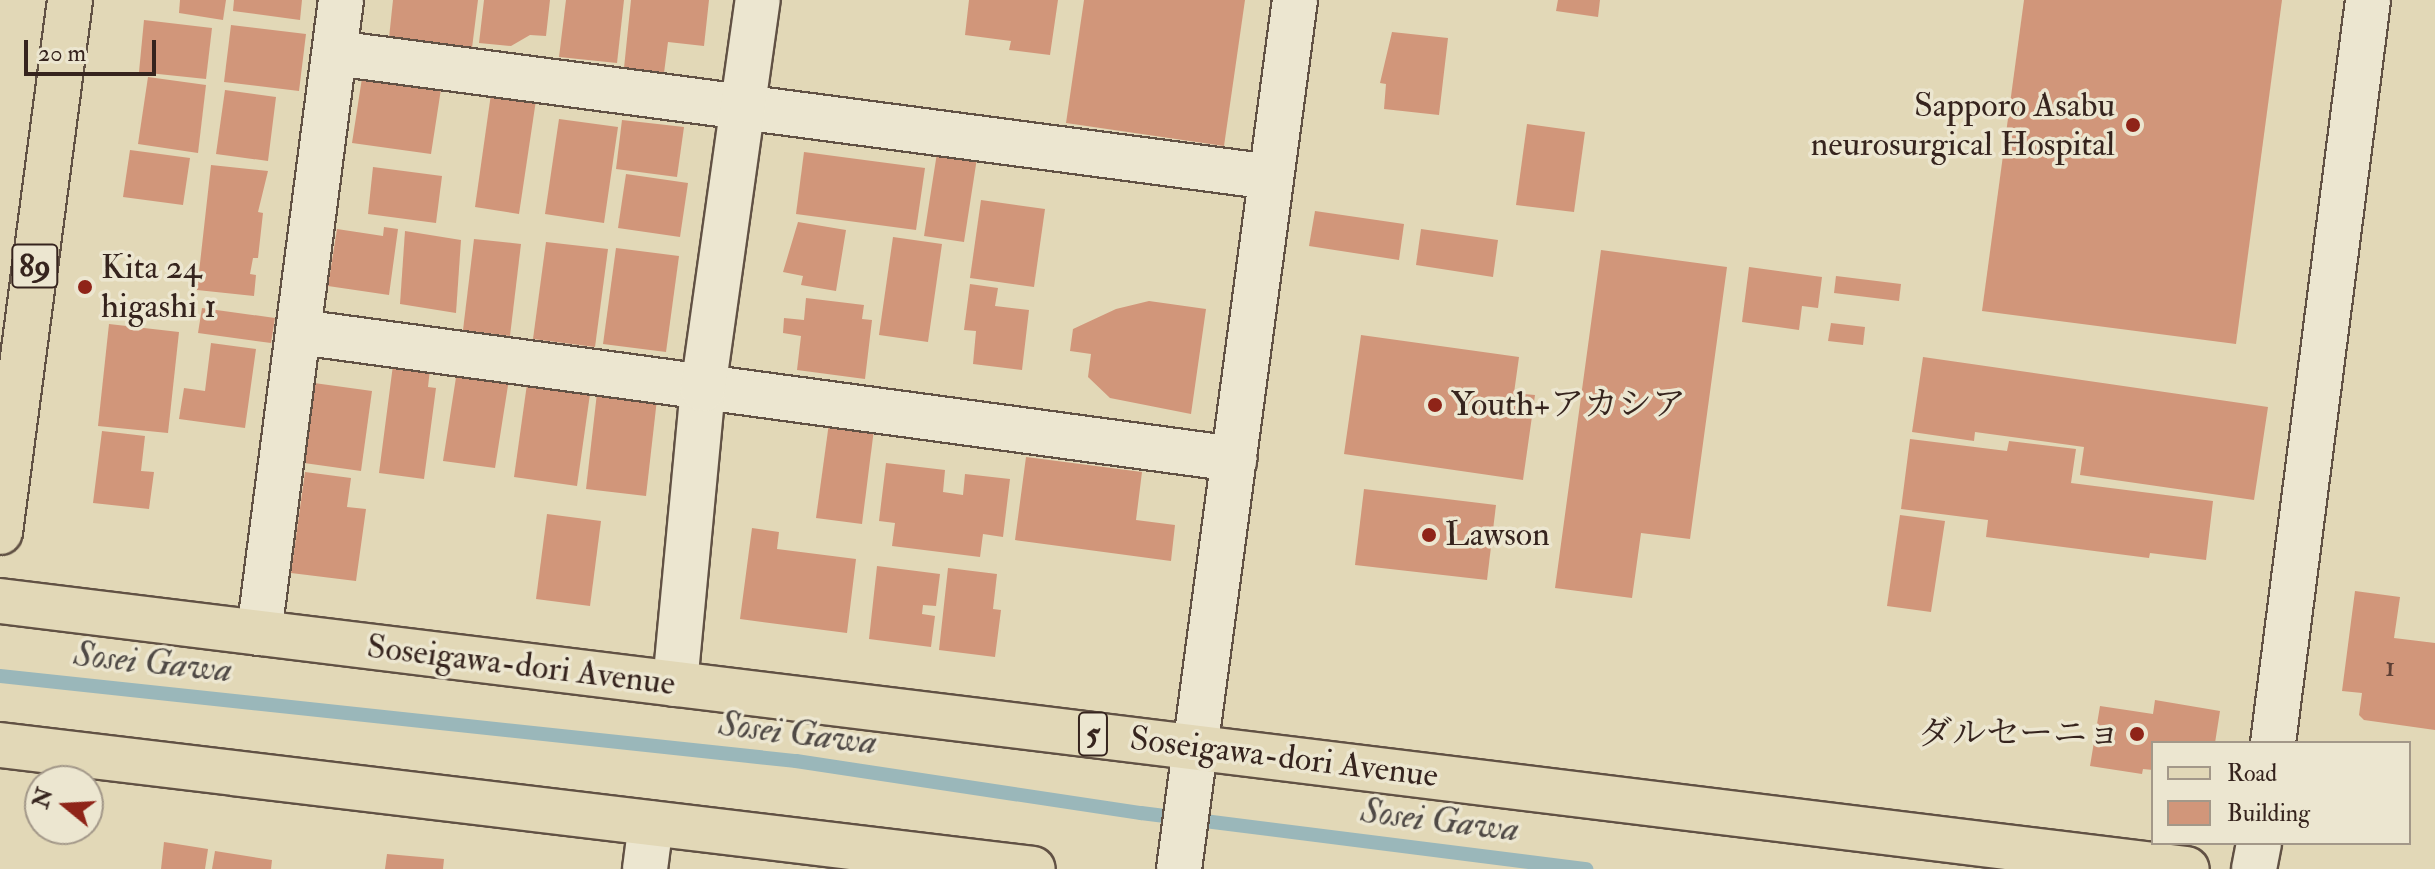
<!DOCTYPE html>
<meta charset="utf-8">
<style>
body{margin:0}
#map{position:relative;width:2435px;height:869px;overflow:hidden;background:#e2d8b7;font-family:"IM FELL Double Pica","Noto Serif JP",serif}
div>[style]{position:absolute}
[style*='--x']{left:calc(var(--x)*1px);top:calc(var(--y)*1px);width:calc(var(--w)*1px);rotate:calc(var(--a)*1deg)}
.stream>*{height:14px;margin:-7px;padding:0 7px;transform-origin:7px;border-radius:7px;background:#9ab7ba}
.building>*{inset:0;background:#d1967a}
.roads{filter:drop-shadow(2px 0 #615144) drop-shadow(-2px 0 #615144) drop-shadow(0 2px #615144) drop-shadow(0 -2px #615144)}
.minor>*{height:44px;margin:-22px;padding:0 22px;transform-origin:22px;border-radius:22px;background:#ece6d0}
.primary>*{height:44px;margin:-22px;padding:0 22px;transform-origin:22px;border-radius:22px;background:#e2d8b7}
.trunk>*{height:44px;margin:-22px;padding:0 22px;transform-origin:22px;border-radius:22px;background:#e2d8b7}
.dots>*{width:22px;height:22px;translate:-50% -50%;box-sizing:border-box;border:4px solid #ece6d0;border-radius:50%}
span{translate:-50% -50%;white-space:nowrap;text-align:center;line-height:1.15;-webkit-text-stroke:7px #ece6d0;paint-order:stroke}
.number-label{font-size:30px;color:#5d4035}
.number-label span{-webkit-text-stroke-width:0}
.shield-label span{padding:2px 6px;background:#ece6d0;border:2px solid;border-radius:6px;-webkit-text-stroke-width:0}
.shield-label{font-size:32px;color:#36241e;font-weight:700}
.poi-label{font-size:34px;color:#36241e}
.right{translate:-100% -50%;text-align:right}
.left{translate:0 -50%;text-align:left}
.street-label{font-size:34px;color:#36241e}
.water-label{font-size:36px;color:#4f4945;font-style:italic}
.legend{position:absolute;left:2151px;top:741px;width:260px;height:104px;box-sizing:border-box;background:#ece6d0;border:2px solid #a39889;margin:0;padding:10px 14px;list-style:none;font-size:24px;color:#36241e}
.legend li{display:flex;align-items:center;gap:16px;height:40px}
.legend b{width:40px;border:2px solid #a39889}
.north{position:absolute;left:24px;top:765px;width:80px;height:80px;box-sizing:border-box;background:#ece6d0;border:2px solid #a39889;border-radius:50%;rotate:288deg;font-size:22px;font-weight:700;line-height:32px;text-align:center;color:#36241e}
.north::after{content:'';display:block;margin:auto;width:28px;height:36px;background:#8f2418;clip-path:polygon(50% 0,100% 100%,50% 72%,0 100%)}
.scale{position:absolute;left:24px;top:40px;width:132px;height:36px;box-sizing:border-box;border:4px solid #36241e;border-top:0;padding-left:10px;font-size:24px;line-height:28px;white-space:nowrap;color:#36241e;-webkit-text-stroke:6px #ece6d0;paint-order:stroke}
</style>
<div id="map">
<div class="stream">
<i style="--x:0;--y:676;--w:801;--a:6.1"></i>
<i style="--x:796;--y:761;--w:349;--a:8.6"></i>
<i style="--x:1141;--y:813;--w:449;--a:7.2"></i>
</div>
<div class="building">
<i style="clip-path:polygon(180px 0,226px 0,223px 20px,179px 13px)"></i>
<i style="clip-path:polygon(234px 0,302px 0,300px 20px,233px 11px)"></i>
<i style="clip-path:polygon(393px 0,478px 0,472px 48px,389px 38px)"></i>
<i style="clip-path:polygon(484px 0,550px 0,546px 36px,530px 35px,511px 46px,479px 43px)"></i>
<i style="clip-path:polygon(566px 0,624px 0,617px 63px,559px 57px)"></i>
<i style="clip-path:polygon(631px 0,709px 0,704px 46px,668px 42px,664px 73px,624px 68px)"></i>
<i style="clip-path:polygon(969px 0,1058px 0,1050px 55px,1009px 50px,1011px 41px,965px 35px)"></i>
<i style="clip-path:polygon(1084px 0,1245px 0,1224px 146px,1066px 123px)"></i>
<i style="clip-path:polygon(1558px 0,1600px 0,1598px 17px,1556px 11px)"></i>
<i style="clip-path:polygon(2024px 0,2282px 0,2236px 344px,1982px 311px)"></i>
<i style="clip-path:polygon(144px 20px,212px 28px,206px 79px,139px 72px)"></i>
<i style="clip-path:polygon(231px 25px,306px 34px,299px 91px,224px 82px)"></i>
<i style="clip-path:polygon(1392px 32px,1448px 38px,1439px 115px,1384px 109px,1386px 84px,1380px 83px)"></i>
<i style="clip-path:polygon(148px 77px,206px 85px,198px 153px,138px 144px)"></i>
<i style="clip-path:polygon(362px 78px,441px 89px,431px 154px,352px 143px)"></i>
<i style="clip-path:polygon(225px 90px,276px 97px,268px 161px,216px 154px)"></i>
<i style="clip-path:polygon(491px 94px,536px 100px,519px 214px,475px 207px)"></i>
<i style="clip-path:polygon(559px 119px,618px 127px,604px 223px,545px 214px)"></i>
<i style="clip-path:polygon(622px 120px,684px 127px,677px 177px,616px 169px)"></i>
<i style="clip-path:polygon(1527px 124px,1585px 132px,1574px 212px,1516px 205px)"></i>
<i style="clip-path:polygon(130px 150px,190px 158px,183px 205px,123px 197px)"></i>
<i style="clip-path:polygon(804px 152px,925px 168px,916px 230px,796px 214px)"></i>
<i style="clip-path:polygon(937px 153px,977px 158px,964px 242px,924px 236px)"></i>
<i style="clip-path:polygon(211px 165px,268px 171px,258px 212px,263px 213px,258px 258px,253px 258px,250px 274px,256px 275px,254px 296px,197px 290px)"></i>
<i style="clip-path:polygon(373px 167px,442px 176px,436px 223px,368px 214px)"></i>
<i style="clip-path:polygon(626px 174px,688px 183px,680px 237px,618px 228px)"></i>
<i style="clip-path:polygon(981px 200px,1045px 209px,1034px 287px,970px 278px)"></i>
<i style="clip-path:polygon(1315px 211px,1404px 224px,1399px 260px,1309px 246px)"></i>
<i style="clip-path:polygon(798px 222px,846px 230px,836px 291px,801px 285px,803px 276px,783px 272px)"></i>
<i style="clip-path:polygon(384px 227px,398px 229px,389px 295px,328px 286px,337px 229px,383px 236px)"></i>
<i style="clip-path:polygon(1421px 229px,1498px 240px,1493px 277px,1416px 265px)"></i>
<i style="clip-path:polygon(405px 231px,461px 240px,456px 313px,400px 304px)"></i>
<i style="clip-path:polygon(893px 237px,942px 244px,928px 342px,879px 335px)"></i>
<i style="clip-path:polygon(474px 239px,521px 244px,510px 336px,463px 330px)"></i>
<i style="clip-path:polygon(546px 242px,608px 249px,595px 347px,533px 339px)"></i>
<i style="clip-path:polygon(616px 248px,679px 256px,666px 352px,603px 344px)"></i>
<i style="clip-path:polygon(1601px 250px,1727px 267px,1690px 539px,1641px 533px,1632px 598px,1555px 588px)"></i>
<i style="clip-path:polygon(1749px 267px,1822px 277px,1818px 308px,1802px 306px,1799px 330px,1742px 322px)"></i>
<i style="clip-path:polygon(1836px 276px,1901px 284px,1899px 301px,1834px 293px)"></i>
<i style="clip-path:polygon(970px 284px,998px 288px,995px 306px,1029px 310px,1022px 370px,973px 364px,976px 331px,964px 330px)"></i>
<i style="clip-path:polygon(806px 298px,864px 305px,862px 319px,872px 320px,865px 379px,797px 370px,801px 336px,783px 333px,784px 318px,804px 320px)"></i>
<i style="clip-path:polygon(1149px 301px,1206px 309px,1191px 414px,1110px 398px,1088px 377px,1091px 354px,1070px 351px,1073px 329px,1116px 309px)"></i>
<i style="clip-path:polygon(202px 308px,275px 318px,271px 343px,198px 333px)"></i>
<i style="clip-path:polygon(1831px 323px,1865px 327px,1863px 345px,1828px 341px)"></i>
<i style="clip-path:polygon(109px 324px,179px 332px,168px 433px,98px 426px)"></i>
<i style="clip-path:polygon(1361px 335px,1519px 357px,1514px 393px,1535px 395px,1523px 480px,1344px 454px)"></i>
<i style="clip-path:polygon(211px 343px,256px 349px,245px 428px,179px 419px,184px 388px,205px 391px)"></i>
<i style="clip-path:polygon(1923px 357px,2268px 407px,2254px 500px,2080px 475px,2084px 447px,1975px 432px,1974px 441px,1912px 432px)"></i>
<i style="clip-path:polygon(393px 365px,430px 369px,428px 387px,436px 388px,424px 479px,379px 473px)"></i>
<i style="clip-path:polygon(457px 371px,509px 379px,495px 468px,443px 461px)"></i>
<i style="clip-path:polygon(314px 383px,372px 391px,361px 471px,304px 463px)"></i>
<i style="clip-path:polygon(527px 384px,590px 394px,577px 486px,514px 477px)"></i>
<i style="clip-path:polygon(597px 393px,657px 399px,646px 496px,586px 489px)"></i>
<i style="clip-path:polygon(829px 423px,874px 429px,862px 524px,816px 518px)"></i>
<i style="clip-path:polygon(102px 431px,145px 436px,141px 471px,154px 472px,149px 509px,93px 503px)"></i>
<i style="clip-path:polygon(1910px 439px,2007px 451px,2009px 441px,2076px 449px,2071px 483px,2213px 501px,2206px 560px,2150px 553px,2149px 558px,1986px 537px,1988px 520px,1901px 509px)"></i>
<i style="clip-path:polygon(1026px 457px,1142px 472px,1136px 520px,1175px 525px,1171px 561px,1015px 540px)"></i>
<i style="clip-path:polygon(886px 463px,945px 470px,943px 492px,963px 495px,965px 474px,1010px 479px,1003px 537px,983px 534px,980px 557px,892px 546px,895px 523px,879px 521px)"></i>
<i style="clip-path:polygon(305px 472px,351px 478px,347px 507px,366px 509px,356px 581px,291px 573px)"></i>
<i style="clip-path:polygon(1364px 489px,1496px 505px,1487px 580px,1355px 565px)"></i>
<i style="clip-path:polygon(547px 514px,601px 521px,590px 606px,536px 599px)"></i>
<i style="clip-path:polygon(1900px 515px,1945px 521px,1931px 612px,1887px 606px)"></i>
<i style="clip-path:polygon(752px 528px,779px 532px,777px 549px,856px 559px,847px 633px,740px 619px)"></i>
<i style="clip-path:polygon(877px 566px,940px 574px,936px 606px,923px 605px,922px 614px,935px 616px,931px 647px,869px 639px)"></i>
<i style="clip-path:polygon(948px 568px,997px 574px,993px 609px,1001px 610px,995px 657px,939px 650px)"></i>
<i style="clip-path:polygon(2355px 591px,2400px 597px,2394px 638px,2435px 643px,2435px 730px,2364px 720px,2359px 715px,2362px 693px,2342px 691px)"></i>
<i style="clip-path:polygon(2155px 700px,2220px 711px,2215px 743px,2153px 743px,2153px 770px,2143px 769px,2142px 774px,2090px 766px,2100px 706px,2153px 714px)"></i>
<i style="clip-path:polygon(164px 842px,208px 849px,205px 869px,161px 869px)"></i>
<i style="clip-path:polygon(215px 851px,272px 860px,271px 869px,212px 869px)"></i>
<i style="clip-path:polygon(387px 854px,444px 859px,443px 869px,385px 869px)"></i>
</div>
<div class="roads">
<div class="minor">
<i style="--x:335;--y:53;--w:944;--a:7.55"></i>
<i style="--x:300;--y:332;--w:943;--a:7.74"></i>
<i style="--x:259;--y:633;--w:638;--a:-82.62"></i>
<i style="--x:675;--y:684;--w:296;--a:-84.6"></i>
<i style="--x:703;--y:389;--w:393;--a:-82"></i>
<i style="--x:2273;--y:743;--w:749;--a:-82.71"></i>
<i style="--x:645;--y:869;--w:46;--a:-82.6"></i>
<i style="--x:1179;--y:869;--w:877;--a:-82.4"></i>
<i style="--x:2254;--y:869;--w:26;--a:-79"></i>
</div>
<div class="primary">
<i style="--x:0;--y:532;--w:537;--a:-82.5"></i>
</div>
<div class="trunk">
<i style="--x:0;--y:601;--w:2203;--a:6.99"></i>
<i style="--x:0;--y:745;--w:1040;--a:6.84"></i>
</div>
</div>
<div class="dots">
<i style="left:2133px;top:125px;background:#8f2418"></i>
<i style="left:85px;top:287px;background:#8f2418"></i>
<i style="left:1435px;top:405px;background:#8f2418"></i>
<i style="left:1429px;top:535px;background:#8f2418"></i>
<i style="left:2137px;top:734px;background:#8f2418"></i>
</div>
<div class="number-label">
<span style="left:2390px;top:667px">1</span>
</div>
<div class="shield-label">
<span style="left:35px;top:266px">89</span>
<span style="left:1093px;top:734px">5</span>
</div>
<div class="poi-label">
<span class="right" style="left:2115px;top:125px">Sapporo Asabu<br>neurosurgical Hospital</span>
<span class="left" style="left:101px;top:287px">Kita 24<br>higashi 1</span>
<span class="left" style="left:1451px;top:405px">Youth+アカシア</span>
<span class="left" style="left:1445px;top:535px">Lawson</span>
<span class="right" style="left:2121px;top:734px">ダルセーニョ</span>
</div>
<div class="street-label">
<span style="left:521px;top:665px;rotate:7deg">Soseigawa-dori Avenue</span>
<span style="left:1284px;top:757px;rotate:7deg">Soseigawa-dori Avenue</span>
</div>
<div class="water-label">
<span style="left:153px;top:662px;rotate:6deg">Sosei Gawa</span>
<span style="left:798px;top:733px;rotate:7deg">Sosei Gawa</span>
<span style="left:1440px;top:820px;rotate:7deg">Sosei Gawa</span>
</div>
<ul class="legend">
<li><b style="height:10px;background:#e2d8b7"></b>Road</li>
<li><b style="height:22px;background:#d1967a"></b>Building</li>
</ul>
<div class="north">N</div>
<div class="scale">20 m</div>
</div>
